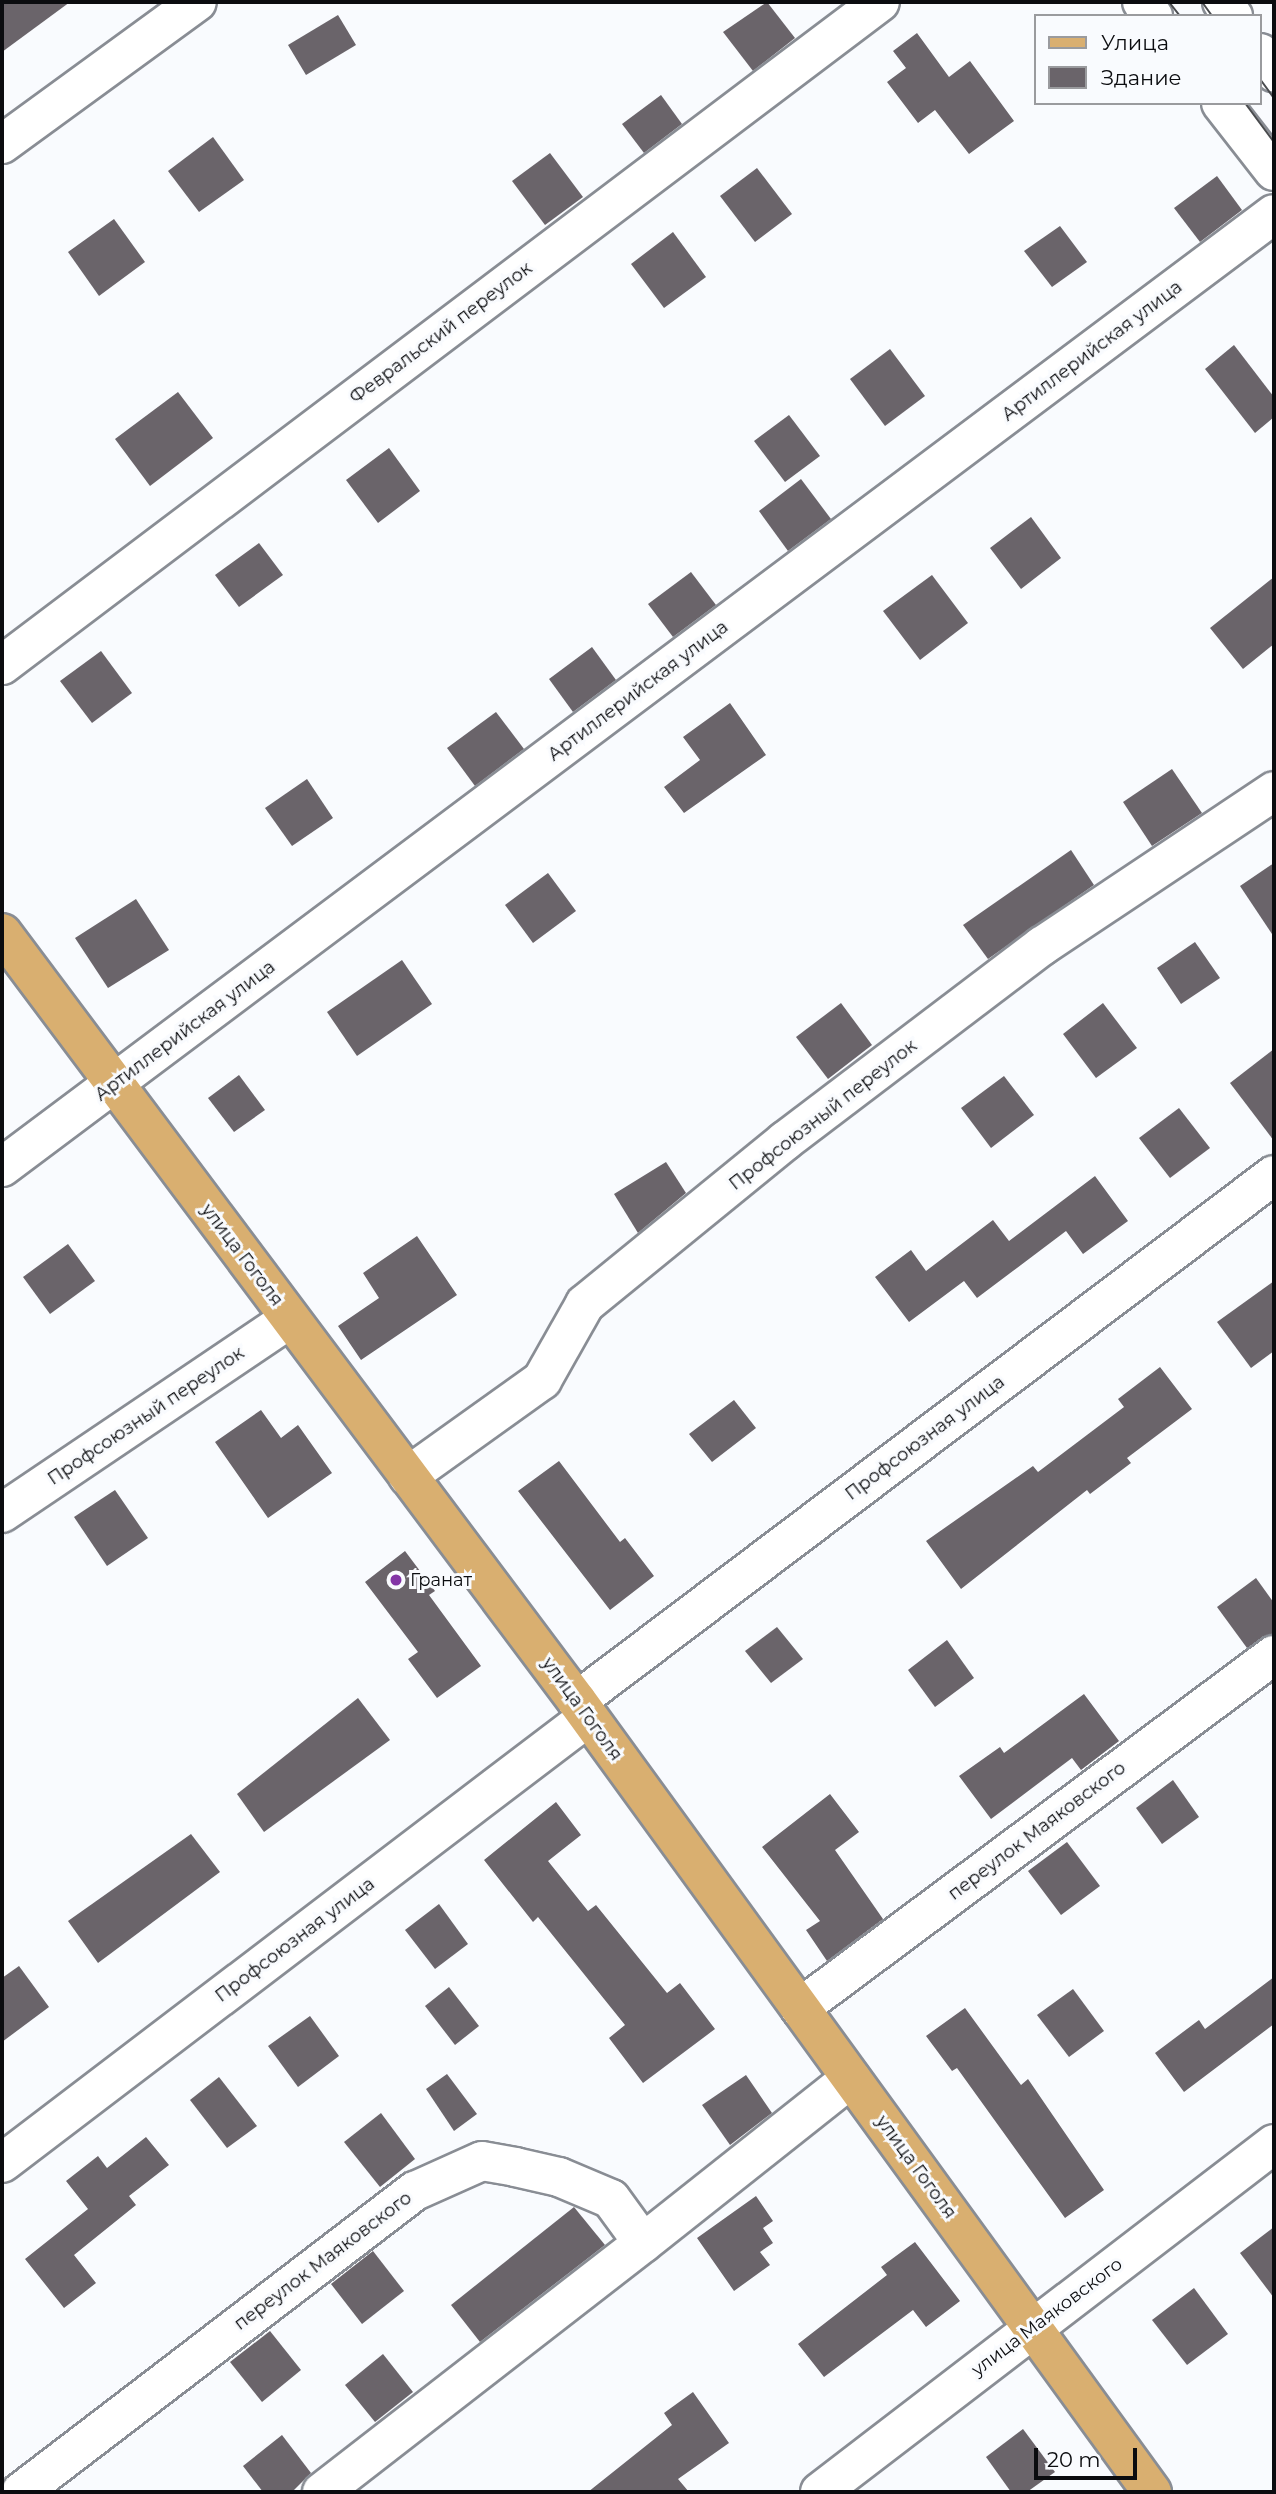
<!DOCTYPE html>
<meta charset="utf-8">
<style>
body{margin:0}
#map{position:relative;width:1276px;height:2494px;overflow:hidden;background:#f9fbfe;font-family:Montserrat,sans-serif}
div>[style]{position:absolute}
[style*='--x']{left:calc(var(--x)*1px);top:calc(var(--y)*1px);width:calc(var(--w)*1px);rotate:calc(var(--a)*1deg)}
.building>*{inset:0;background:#6a646a}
.roads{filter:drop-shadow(2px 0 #898d94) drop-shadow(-2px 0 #898d94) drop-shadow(0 2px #898d94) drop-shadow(0 -2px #898d94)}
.minor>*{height:38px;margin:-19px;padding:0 19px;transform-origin:19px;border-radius:19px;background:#fff}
.major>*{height:38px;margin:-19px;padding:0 19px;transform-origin:19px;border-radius:19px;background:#d9af70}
.tram>*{height:2px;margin:-1px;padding:0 1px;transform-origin:1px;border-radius:1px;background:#4a4c4f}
.dots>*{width:19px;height:19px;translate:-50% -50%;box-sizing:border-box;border:4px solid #f9fbfe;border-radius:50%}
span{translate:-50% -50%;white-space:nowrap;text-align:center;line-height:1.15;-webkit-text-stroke:6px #f9fbfe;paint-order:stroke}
.street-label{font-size:18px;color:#0b0c0f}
.poi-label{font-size:18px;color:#0b0c0f}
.left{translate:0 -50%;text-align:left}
.frame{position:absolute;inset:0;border:4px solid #0b0c0f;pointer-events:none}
.legend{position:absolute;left:1034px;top:14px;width:228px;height:91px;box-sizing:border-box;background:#f9fbfe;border:2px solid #9a9b9e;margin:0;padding:9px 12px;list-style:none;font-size:21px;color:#0b0c0f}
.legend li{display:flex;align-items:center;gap:14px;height:35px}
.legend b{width:35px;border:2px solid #9a9b9e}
.scale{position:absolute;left:1034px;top:2448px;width:103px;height:32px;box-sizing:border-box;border:4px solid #0b0c0f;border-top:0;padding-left:9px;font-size:21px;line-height:24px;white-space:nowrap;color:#0b0c0f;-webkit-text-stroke:5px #f9fbfe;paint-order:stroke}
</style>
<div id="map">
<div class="building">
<i style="clip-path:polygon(2px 2px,70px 2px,2px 52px)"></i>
<i style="clip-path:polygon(767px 2px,795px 38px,753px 71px,723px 32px)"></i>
<i style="clip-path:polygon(338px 15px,356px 45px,306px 75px,288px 45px)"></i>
<i style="clip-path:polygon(917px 33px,949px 77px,970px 61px,1014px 121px,969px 154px,935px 110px,918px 123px,887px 82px,906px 68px,893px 51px)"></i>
<i style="clip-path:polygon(661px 95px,682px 124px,644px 153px,622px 124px)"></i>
<i style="clip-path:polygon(213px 137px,244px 180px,199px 212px,168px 171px)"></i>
<i style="clip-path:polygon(550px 153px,583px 197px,545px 225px,512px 181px)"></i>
<i style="clip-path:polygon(757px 168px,792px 214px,755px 242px,720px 196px)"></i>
<i style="clip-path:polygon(1217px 176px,1242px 210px,1200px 242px,1174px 208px)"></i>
<i style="clip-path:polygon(114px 219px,145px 262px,99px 296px,68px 252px)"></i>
<i style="clip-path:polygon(1060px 226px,1087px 262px,1052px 287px,1024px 251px)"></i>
<i style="clip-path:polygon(673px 232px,706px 277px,664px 308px,631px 264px)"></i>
<i style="clip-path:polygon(1234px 345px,1274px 397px,1274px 417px,1255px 433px,1205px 369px)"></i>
<i style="clip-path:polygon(890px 349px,925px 396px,885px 426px,850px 379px)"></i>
<i style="clip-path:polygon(178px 392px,213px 438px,150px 486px,115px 439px)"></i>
<i style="clip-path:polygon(789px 415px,820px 456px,785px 482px,754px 441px)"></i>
<i style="clip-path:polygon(389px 448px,420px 491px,378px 523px,346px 480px)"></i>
<i style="clip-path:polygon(801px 479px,831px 519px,788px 551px,759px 511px)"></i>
<i style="clip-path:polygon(1031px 517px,1061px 558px,1021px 589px,990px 548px)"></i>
<i style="clip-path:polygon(259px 543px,283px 575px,239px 607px,215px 575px)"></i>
<i style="clip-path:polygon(691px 572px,716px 605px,673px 637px,648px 604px)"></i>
<i style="clip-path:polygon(932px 575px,968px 623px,920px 660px,883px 611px)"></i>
<i style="clip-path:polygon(1274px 577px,1274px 644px,1243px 669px,1210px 628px)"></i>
<i style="clip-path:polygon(592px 647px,616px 680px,573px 712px,549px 679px)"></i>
<i style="clip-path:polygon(101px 651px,132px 693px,92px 723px,60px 681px)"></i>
<i style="clip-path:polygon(730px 703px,766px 755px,684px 813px,664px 787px,700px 760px,683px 737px)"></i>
<i style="clip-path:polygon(496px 712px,524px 749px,475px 786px,447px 748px)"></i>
<i style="clip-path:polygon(1172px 769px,1202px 813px,1152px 846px,1123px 802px)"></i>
<i style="clip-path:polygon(307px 779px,333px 818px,292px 846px,265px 808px)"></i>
<i style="clip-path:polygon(1071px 850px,1094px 885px,988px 959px,963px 925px)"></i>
<i style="clip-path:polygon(1274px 863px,1274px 937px,1240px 886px)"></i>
<i style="clip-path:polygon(548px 873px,576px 911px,533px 943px,505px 905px)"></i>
<i style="clip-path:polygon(136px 899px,169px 950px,108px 988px,75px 938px)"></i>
<i style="clip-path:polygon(1195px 942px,1220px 978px,1181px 1004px,1157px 968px)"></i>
<i style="clip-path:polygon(402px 960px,432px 1004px,357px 1056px,327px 1012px)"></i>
<i style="clip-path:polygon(841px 1003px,872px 1045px,828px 1079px,796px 1037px)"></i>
<i style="clip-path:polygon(1103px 1003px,1137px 1048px,1096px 1078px,1063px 1034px)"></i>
<i style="clip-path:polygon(1274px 1049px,1274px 1141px,1230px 1083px)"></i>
<i style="clip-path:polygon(239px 1075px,265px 1110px,234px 1132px,208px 1098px)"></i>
<i style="clip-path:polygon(1004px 1076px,1034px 1115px,991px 1148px,961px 1108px)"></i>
<i style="clip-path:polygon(1179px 1108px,1210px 1148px,1170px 1178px,1139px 1138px)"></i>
<i style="clip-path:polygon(666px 1162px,686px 1193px,638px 1233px,614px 1194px)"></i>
<i style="clip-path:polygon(1095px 1176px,1128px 1221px,1083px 1254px,1066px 1231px,977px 1298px,964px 1281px,909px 1322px,875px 1277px,911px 1250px,926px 1271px,993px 1220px,1009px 1241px)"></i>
<i style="clip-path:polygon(417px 1236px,457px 1295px,361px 1360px,338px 1326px,379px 1298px,363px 1273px)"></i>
<i style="clip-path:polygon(68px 1244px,95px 1281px,50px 1314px,23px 1277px)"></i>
<i style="clip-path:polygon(1274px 1281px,1274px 1351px,1251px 1368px,1217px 1322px)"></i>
<i style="clip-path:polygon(1160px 1367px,1192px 1409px,1127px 1458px,1131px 1463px,1090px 1494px,1087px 1490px,961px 1589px,926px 1541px,1033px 1466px,1038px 1472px,1124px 1407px,1118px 1399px)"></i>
<i style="clip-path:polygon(734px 1400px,756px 1428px,712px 1462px,689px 1434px)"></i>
<i style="clip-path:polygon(261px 1410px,281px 1438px,298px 1425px,332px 1473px,268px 1518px,215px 1442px)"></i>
<i style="clip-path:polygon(559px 1461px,620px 1542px,625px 1538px,654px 1576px,610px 1610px,518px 1491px)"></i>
<i style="clip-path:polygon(115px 1490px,148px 1538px,107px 1566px,74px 1517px)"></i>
<i style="clip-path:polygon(405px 1551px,435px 1591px,429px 1595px,481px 1666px,437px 1698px,408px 1659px,418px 1652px,365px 1582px)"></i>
<i style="clip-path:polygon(1256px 1578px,1274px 1603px,1274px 1633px,1247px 1648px,1217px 1607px)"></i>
<i style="clip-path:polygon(777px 1627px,803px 1659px,771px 1683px,745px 1651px)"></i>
<i style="clip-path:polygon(947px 1640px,974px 1678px,935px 1707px,908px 1670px)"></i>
<i style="clip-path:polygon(1084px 1694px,1119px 1741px,1081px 1770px,1072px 1758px,991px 1819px,959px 1776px,1000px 1747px,1004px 1753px)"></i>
<i style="clip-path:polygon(358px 1698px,390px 1740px,264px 1832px,237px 1794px)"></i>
<i style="clip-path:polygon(1173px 1780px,1199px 1817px,1162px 1844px,1136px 1808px)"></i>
<i style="clip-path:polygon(830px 1794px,859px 1832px,835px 1850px,883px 1919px,827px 1961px,806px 1930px,820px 1921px,762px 1847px)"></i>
<i style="clip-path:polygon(556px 1802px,581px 1835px,548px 1861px,588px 1911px,596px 1905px,667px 1993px,680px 1983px,715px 2029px,643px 2083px,609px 2038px,625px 2025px,538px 1917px,533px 1922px,484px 1860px)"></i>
<i style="clip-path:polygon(191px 1834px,220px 1872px,98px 1963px,68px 1921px)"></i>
<i style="clip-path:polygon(1067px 1842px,1100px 1886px,1061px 1915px,1028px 1871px)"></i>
<i style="clip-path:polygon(439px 1904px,468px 1944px,435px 1969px,405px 1930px)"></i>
<i style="clip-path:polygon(19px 1966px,49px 2007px,2px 2042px,2px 1978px)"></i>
<i style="clip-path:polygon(1274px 1977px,1274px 2024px,1184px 2092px,1155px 2053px,1199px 2020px,1205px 2029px)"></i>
<i style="clip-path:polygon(449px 1987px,479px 2026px,455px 2045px,425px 2006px)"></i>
<i style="clip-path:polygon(1073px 1989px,1104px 2031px,1069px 2057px,1037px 2015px)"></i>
<i style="clip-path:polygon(965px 2008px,1021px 2085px,1028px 2079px,1104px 2190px,1065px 2218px,957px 2068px,952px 2071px,926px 2036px)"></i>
<i style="clip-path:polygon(310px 2016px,339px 2056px,298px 2087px,268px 2046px)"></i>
<i style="clip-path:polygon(447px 2074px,477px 2114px,454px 2131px,426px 2089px)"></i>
<i style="clip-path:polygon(746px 2075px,772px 2113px,730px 2145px,702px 2105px)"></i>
<i style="clip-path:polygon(219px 2077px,257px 2126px,227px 2148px,190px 2100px)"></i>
<i style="clip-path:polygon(381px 2113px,415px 2159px,380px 2187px,344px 2142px)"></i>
<i style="clip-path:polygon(146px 2137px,169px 2165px,129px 2196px,136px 2205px,74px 2255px,96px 2283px,64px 2308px,25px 2259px,88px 2209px,66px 2181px,98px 2156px,107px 2168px)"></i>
<i style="clip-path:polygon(756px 2196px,773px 2221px,763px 2228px,773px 2243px,760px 2252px,770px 2265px,734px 2291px,697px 2238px)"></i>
<i style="clip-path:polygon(574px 2207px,605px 2245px,480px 2342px,451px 2305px)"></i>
<i style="clip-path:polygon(1274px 2227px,1274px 2298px,1240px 2253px)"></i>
<i style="clip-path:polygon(915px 2242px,960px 2301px,926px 2327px,913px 2310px,824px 2377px,798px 2344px,887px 2275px,881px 2267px)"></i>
<i style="clip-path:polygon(373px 2251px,404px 2291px,362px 2324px,331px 2284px)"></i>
<i style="clip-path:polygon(1194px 2288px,1228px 2334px,1187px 2365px,1152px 2320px)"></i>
<i style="clip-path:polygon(270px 2331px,301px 2370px,262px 2402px,230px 2362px)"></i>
<i style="clip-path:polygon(383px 2354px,413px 2392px,375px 2422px,345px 2385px)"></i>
<i style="clip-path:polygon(693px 2392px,729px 2443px,678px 2479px,689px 2492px,588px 2492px,672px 2425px,664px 2413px)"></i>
<i style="clip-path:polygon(1023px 2429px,1055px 2472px,1027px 2492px,1011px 2492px,986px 2457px)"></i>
<i style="clip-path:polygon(282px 2435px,311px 2473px,292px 2492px,263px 2492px,243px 2466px)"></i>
</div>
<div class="roads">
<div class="minor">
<i style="--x:1142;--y:2;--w:18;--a:52"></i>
<i style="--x:1222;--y:2;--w:18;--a:52"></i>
<i style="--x:1260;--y:53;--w:24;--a:54"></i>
<i style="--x:1221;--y:103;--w:86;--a:52.1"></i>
<i style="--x:2;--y:144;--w:241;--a:-36.1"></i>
<i style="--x:2;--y:665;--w:1100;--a:-37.06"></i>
<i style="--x:2;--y:1167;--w:1589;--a:-36.84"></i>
<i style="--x:408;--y:1476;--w:165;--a:-35.6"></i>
<i style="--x:542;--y:1380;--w:87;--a:-60.5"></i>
<i style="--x:585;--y:1304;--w:258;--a:-39.2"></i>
<i style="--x:785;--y:1141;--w:323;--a:-37.2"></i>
<i style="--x:1042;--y:946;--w:279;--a:-33.7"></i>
<i style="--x:2;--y:1513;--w:347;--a:-34"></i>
<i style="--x:577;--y:1701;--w:873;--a:-37.04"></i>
<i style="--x:800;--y:2008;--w:591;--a:-36.68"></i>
<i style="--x:2;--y:2163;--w:736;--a:-37.27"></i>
<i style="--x:21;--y:2492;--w:496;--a:-37.4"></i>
<i style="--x:415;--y:2191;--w:73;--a:-24.1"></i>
<i style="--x:482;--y:2161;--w:34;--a:10"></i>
<i style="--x:515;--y:2167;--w:45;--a:12.8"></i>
<i style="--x:559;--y:2177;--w:56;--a:22.9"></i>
<i style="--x:611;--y:2199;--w:54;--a:54"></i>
<i style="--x:643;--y:2243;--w:265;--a:-38.4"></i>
<i style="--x:322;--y:2492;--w:406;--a:-37.8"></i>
<i style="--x:820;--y:2492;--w:572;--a:-37.47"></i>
</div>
<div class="major">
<i style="--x:2;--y:933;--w:959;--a:53.18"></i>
<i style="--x:577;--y:1701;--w:978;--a:53.99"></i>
</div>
</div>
<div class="tram">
<i style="--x:1169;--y:2;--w:18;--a:52"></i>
<i style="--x:1202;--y:2;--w:17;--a:54"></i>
<i style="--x:1260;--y:79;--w:24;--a:54"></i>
<i style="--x:1245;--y:103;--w:49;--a:53.4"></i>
</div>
<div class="dots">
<i style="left:396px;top:1580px;background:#8335a6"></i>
</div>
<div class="street-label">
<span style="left:441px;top:333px;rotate:-37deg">Февральский переулок</span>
<span style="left:1092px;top:351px;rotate:-37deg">Артиллерийская улица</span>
<span style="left:638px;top:691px;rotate:-37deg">Артиллерийская улица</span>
<span style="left:185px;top:1031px;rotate:-37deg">Артиллерийская улица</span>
<span style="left:823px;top:1115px;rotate:-38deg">Профсоюзный переулок</span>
<span style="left:242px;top:1255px;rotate:53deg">улица Гоголя</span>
<span style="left:146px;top:1416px;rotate:-34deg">Профсоюзный переулок</span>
<span style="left:925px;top:1438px;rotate:-37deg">Профсоюзная улица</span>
<span style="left:582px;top:1709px;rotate:54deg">улица Гоголя</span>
<span style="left:1037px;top:1831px;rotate:-37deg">переулок Маяковского</span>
<span style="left:295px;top:1940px;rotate:-37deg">Профсоюзная улица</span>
<span style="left:916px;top:2167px;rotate:54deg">улица Гоголя</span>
<span style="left:323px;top:2261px;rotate:-37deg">переулок Маяковского</span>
<span style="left:1047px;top:2317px;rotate:-37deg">улица Маяковского</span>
</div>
<div class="poi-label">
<span class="left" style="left:410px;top:1580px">Гранат</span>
</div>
<div class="frame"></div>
<ul class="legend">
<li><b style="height:9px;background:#d9af70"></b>Улица</li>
<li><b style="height:19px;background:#6a646a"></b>Здание</li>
</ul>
<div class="scale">20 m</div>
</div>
